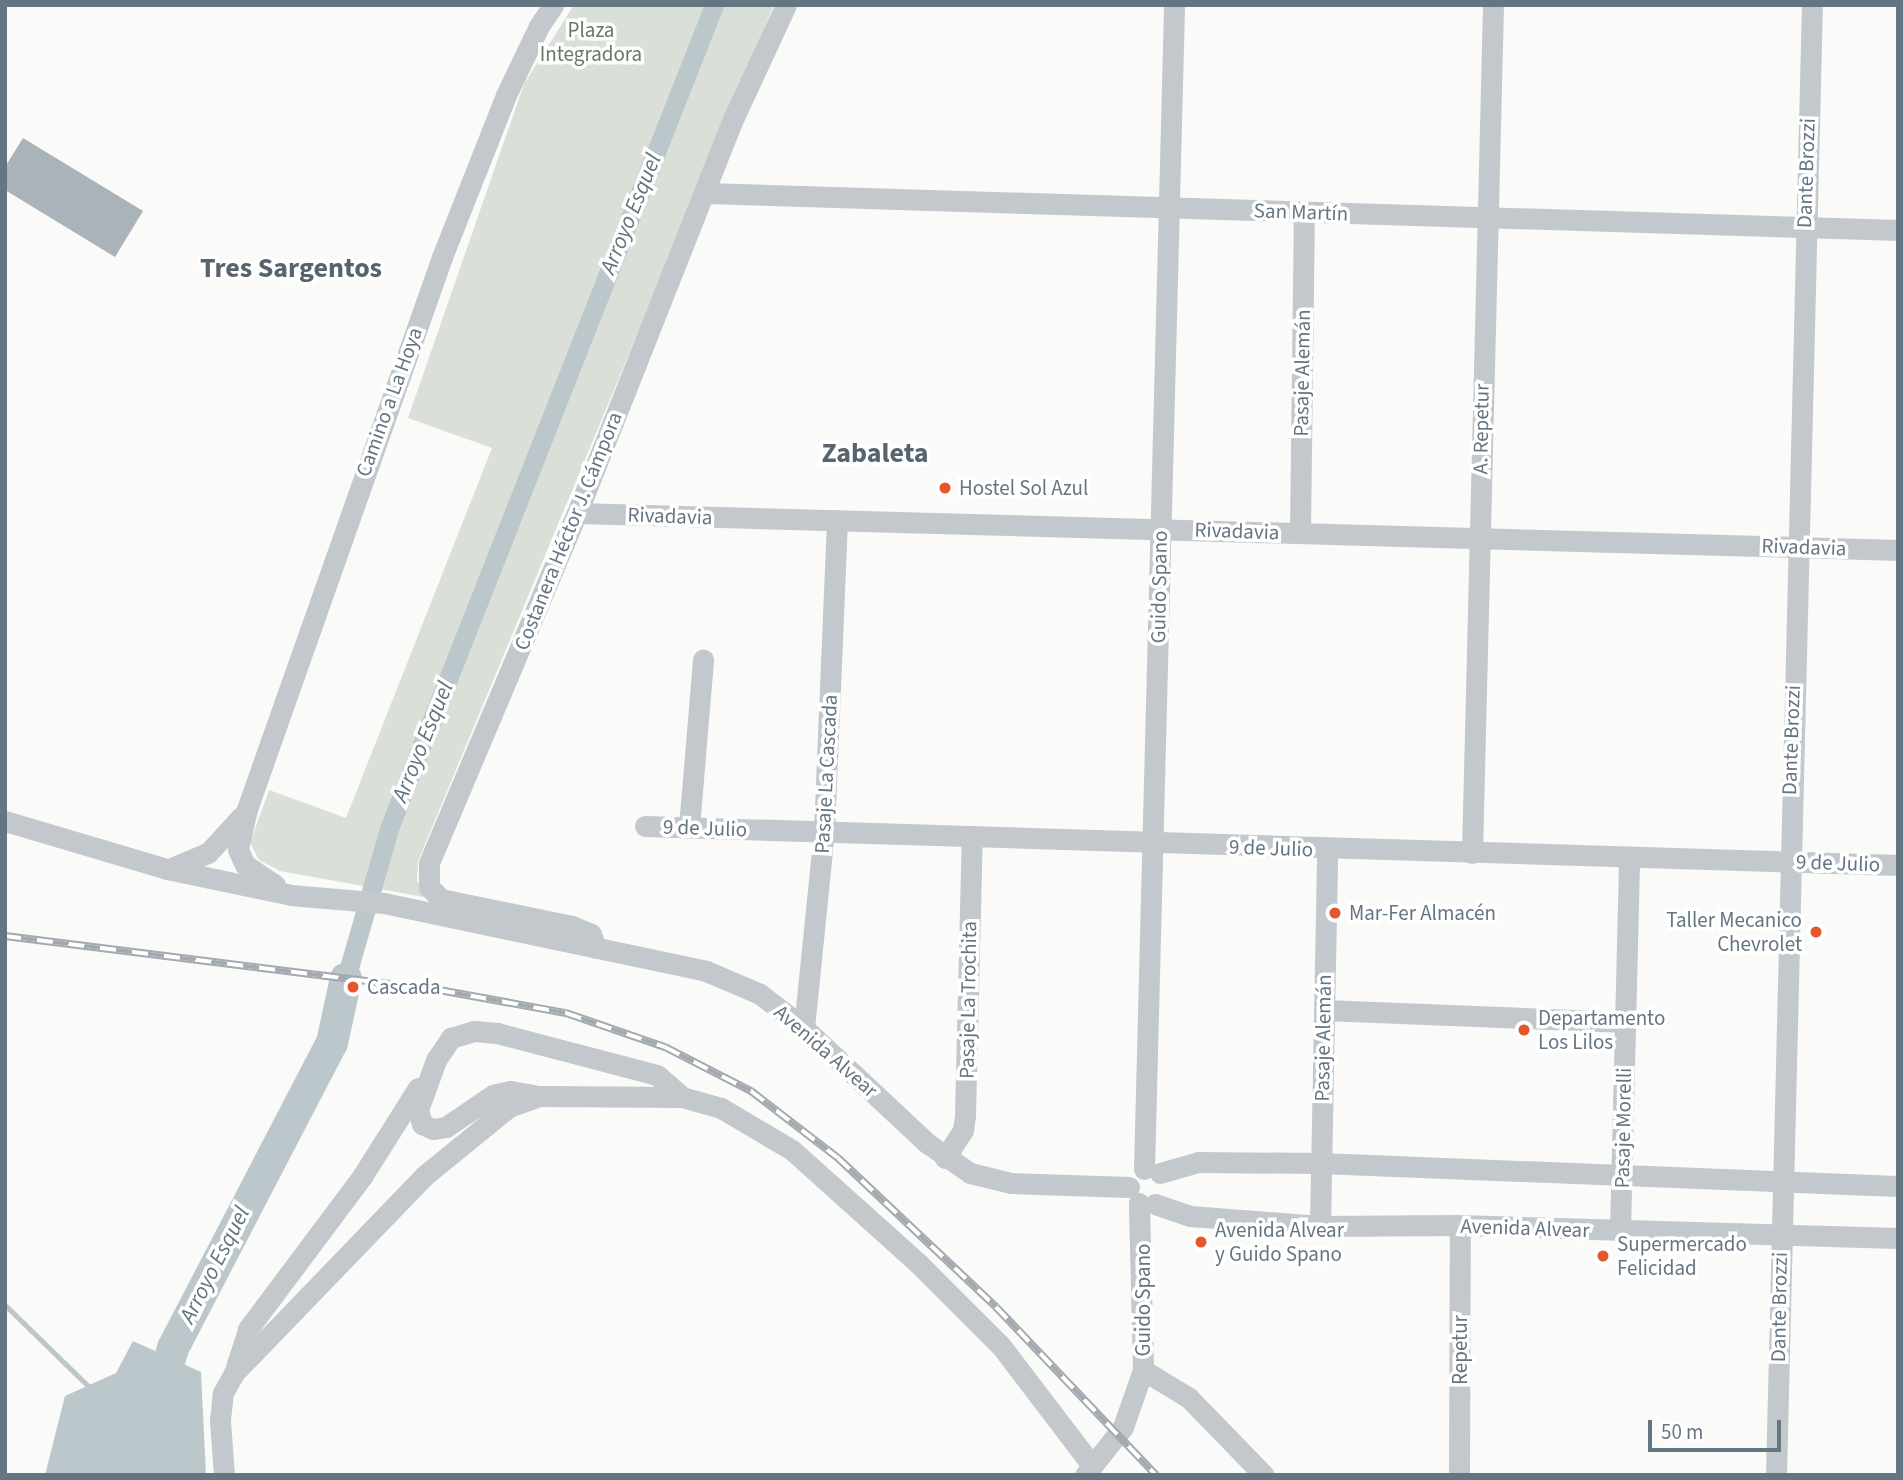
<!DOCTYPE html>
<meta charset="utf-8">
<style>
body{margin:0}
#map{position:relative;width:1903px;height:1480px;overflow:hidden;background:#fafaf8;font-family:"Source Sans 3",sans-serif}
div>[style]{position:absolute}
[style*='--x']{left:calc(var(--x)*1px);top:calc(var(--y)*1px);width:calc(var(--w)*1px);rotate:calc(var(--a)*1deg)}
.green>*{inset:0;background:#dadfd7}
.water>*{inset:0;background:#bbc7cb}
.stream>*{height:5px;margin:-2.5px;padding:0 2.5px;transform-origin:2.5px;border-radius:2.5px;background:#bbc7cb}
.canal>*{height:19px;margin:-9.5px;padding:0 9.5px;transform-origin:9.5px;border-radius:9.5px;background:#bbc7cb}
.river>*{height:32px;margin:-16px;padding:0 16px;transform-origin:16px;border-radius:16px;background:#bbc7cb}
.building>*{inset:0;background:#aab3b9}
.minor>*{height:21px;margin:-10.5px;padding:0 10.5px;transform-origin:10.5px;border-radius:10.5px;background:#c3c8cc}
.rail>*{height:8px;margin-top:-4px;transform-origin:0;background:repeating-linear-gradient(90deg,#fff 0 16px,#a2aab0 0 32px);box-sizing:border-box;border-block:2px solid #a2aab0}
.dots>*{width:19px;height:19px;translate:-50% -50%;box-sizing:border-box;border:4px solid #fff;border-radius:50%}
span{translate:-50% -50%;white-space:nowrap;text-align:center;line-height:1.15;-webkit-text-stroke:7px #fff;paint-order:stroke}
.park-label{font-size:21px;color:#687a64}
.street-label{font-size:21px;color:#657683}
.poi-label{font-size:21px;color:#657683}
.left{translate:0 -50%;text-align:left}
.right{translate:-100% -50%;text-align:right}
.water-label{font-size:23px;color:#60757c;font-style:italic}
.district-label{font-size:28px;color:#57646e;font-weight:700}
.frame{position:absolute;inset:0;border:7px solid #657683;pointer-events:none}
.scale{position:absolute;left:1648px;top:1420px;width:133px;height:32px;box-sizing:border-box;border:4px solid #657683;border-top:0;padding-left:9px;font-size:21px;line-height:24px;white-space:nowrap;color:#657683;-webkit-text-stroke:5px #fff;paint-order:stroke}
</style>
<div id="map">
<div class="green">
<i style="clip-path:polygon(574px 5px,774px 5px,418px 861px,417px 881px,429px 898px,280px 871px,259px 860px,250px 843px,269px 790px,346px 818px,492px 448px,408px 418px,524px 84px)"></i>
</div>
<div class="water">
<i style="clip-path:polygon(133px 1341px,201px 1372px,206px 1475px,45px 1475px,65px 1396px,116px 1373px)"></i>
</div>
<div class="stream">
<i style="--x:5;--y:1305;--w:123;--a:44.3"></i>
</div>
<div class="canal">
<i style="--x:346;--y:978;--w:158;--a:-73.9"></i>
<i style="--x:390;--y:826;--w:883;--a:-68.46"></i>
</div>
<div class="river">
<i style="--x:135;--y:1475;--w:133;--a:-73.3"></i>
<i style="--x:173;--y:1348;--w:344;--a:-62.5"></i>
<i style="--x:332;--y:1043;--w:66;--a:-77.8"></i>
</div>
<div class="building">
<i style="clip-path:polygon(23px 138px,143px 211px,115px 257px,5px 190px,5px 167px)"></i>
</div>
<div class="minor">
<i style="--x:704;--y:193;--w:1195;--a:1.77"></i>
<i style="--x:577;--y:513;--w:1322;--a:1.6"></i>
<i style="--x:1300;--y:533;--w:321;--a:-89.3"></i>
<i style="--x:5;--y:821;--w:169;--a:16.5"></i>
<i style="--x:167;--y:869;--w:127;--a:11.8"></i>
<i style="--x:291;--y:895;--w:93;--a:4.9"></i>
<i style="--x:384;--y:903;--w:329;--a:11.9"></i>
<i style="--x:706;--y:971;--w:59;--a:23.1"></i>
<i style="--x:760;--y:994;--w:56;--a:37.7"></i>
<i style="--x:804;--y:1028;--w:168;--a:43.1"></i>
<i style="--x:927;--y:1143;--w:52;--a:34.9"></i>
<i style="--x:970;--y:1173;--w:42;--a:13.7"></i>
<i style="--x:1011;--y:1183;--w:118;--a:1.9"></i>
<i style="--x:645;--y:826;--w:1254;--a:1.78"></i>
<i style="--x:689;--y:827;--w:168;--a:-85.2"></i>
<i style="--x:1472;--y:853;--w:848;--a:-88.58"></i>
<i style="--x:172;--y:868;--w:39;--a:-23"></i>
<i style="--x:208;--y:853;--w:50;--a:-47.4"></i>
<i style="--x:275;--y:885;--w:36;--a:-146"></i>
<i style="--x:245;--y:865;--w:17;--a:-114"></i>
<i style="--x:238;--y:849;--w:41;--a:-77.3"></i>
<i style="--x:247;--y:809;--w:585;--a:-70.54"></i>
<i style="--x:442;--y:257;--w:174;--a:-68.4"></i>
<i style="--x:506;--y:95;--w:76;--a:-64.4"></i>
<i style="--x:539;--y:26;--w:25;--a:-56"></i>
<i style="--x:596;--y:948;--w:15;--a:-110"></i>
<i style="--x:591;--y:934;--w:21;--a:-157"></i>
<i style="--x:572;--y:926;--w:134;--a:-168.4"></i>
<i style="--x:441;--y:899;--w:17;--a:-135"></i>
<i style="--x:429;--y:887;--w:24;--a:-90"></i>
<i style="--x:429;--y:863;--w:380;--a:-67.1"></i>
<i style="--x:577;--y:513;--w:426;--a:-68.4"></i>
<i style="--x:734;--y:117;--w:123;--a:-65.1"></i>
<i style="--x:1324;--y:1010;--w:302;--a:2.3"></i>
<i style="--x:804;--y:1028;--w:198;--a:-84.2"></i>
<i style="--x:824;--y:831;--w:311;--a:-87.6"></i>
<i style="--x:534;--y:1095;--w:24;--a:-171"></i>
<i style="--x:510;--y:1091;--w:17;--a:167"></i>
<i style="--x:493;--y:1095;--w:57;--a:145.8"></i>
<i style="--x:446;--y:1127;--w:13;--a:171"></i>
<i style="--x:433;--y:1129;--w:12;--a:-156"></i>
<i style="--x:422;--y:1124;--w:15;--a:-106"></i>
<i style="--x:418;--y:1110;--w:53;--a:-70.2"></i>
<i style="--x:436;--y:1060;--w:27;--a:-56"></i>
<i style="--x:451;--y:1038;--w:24;--a:-17"></i>
<i style="--x:474;--y:1031;--w:23;--a:5"></i>
<i style="--x:497;--y:1033;--w:165;--a:14.7"></i>
<i style="--x:657;--y:1075;--w:33;--a:41"></i>
<i style="--x:945;--y:1158;--w:33;--a:-57"></i>
<i style="--x:963;--y:1130;--w:15;--a:-82"></i>
<i style="--x:965;--y:1115;--w:279;--a:-88.6"></i>
<i style="--x:1144;--y:1169;--w:1164;--a:-88.52"></i>
<i style="--x:1160;--y:1173;--w:40;--a:-16"></i>
<i style="--x:1198;--y:1162;--w:122;--a:0.5"></i>
<i style="--x:1320;--y:1163;--w:578;--a:2.28"></i>
<i style="--x:1155;--y:1204;--w:37;--a:19"></i>
<i style="--x:1190;--y:1216;--w:130;--a:4.4"></i>
<i style="--x:1320;--y:1226;--w:140;--a:-0.4"></i>
<i style="--x:1460;--y:1225;--w:438;--a:1.7"></i>
<i style="--x:1320;--y:1226;--w:377;--a:-88.9"></i>
<i style="--x:1620;--y:1231;--w:374;--a:-88.6"></i>
<i style="--x:236;--y:1367;--w:40;--a:-72"></i>
<i style="--x:248;--y:1329;--w:192;--a:-53.2"></i>
<i style="--x:363;--y:1175;--w:103;--a:-57.7"></i>
<i style="--x:1143;--y:1370;--w:54;--a:31.3"></i>
<i style="--x:1189;--y:1398;--w:107;--a:45.8"></i>
<i style="--x:224;--y:1475;--w:55;--a:-94.2"></i>
<i style="--x:220;--y:1420;--w:27;--a:-84"></i>
<i style="--x:223;--y:1393;--w:23;--a:-61"></i>
<i style="--x:234;--y:1373;--w:274;--a:-46"></i>
<i style="--x:424;--y:1176;--w:109;--a:-39.1"></i>
<i style="--x:509;--y:1107;--w:32;--a:-20"></i>
<i style="--x:539;--y:1096;--w:143;--a:0.4"></i>
<i style="--x:682;--y:1097;--w:41;--a:15.8"></i>
<i style="--x:721;--y:1108;--w:82;--a:30.6"></i>
<i style="--x:792;--y:1150;--w:169;--a:41.9"></i>
<i style="--x:918;--y:1263;--w:117;--a:45"></i>
<i style="--x:1001;--y:1346;--w:147;--a:52.7"></i>
<i style="--x:1085;--y:1475;--w:61;--a:-51.6"></i>
<i style="--x:1123;--y:1427;--w:60;--a:-70.7"></i>
<i style="--x:1143;--y:1370;--w:167;--a:-91.4"></i>
<i style="--x:1459;--y:1475;--w:250;--a:-89.8"></i>
<i style="--x:1776;--y:1475;--w:1470;--a:-88.6"></i>
</div>
<div class="rail">
<i style="--x:5;--y:936;--w:437;--a:7.1"></i>
<i style="--x:439;--y:990;--w:129;--a:10.3"></i>
<i style="--x:566;--y:1013;--w:105;--a:19"></i>
<i style="--x:665;--y:1047;--w:97;--a:27.1"></i>
<i style="--x:751;--y:1091;--w:110;--a:37.6"></i>
<i style="--x:838;--y:1158;--w:217;--a:43.3"></i>
<i style="--x:996;--y:1307;--w:232;--a:46.4"></i>
</div>
<div class="dots">
<i style="left:945px;top:488px;background:#e4572e"></i>
<i style="left:1335px;top:913px;background:#e4572e"></i>
<i style="left:1816px;top:932px;background:#e4572e"></i>
<i style="left:353px;top:987px;background:#e4572e"></i>
<i style="left:1524px;top:1030px;background:#e4572e"></i>
<i style="left:1201px;top:1242px;background:#e4572e"></i>
<i style="left:1603px;top:1256px;background:#e4572e"></i>
</div>
<div class="park-label">
<span style="left:591px;top:42px">Plaza<br>Integradora</span>
</div>
<div class="street-label">
<span style="left:1806px;top:173px;rotate:-88deg">Dante Brozzi</span>
<span style="left:1301px;top:212px;rotate:2deg">San Martín</span>
<span style="left:1302px;top:373px;rotate:-89deg">Pasaje Alemán</span>
<span style="left:389px;top:402px;rotate:-70deg">Camino a La Hoya</span>
<span style="left:1481px;top:429px;rotate:-89deg">A. Repetur</span>
<span style="left:670px;top:516px;rotate:2deg">Rivadavia</span>
<span style="left:568px;top:531px;rotate:-68deg">Costanera Héctor J. Cámpora</span>
<span style="left:1237px;top:531px;rotate:2deg">Rivadavia</span>
<span style="left:1804px;top:547px;rotate:2deg">Rivadavia</span>
<span style="left:1159px;top:587px;rotate:-89deg">Guido Spano</span>
<span style="left:1791px;top:740px;rotate:-88deg">Dante Brozzi</span>
<span style="left:826px;top:774px;rotate:-87deg">Pasaje La Cascada</span>
<span style="left:705px;top:828px;rotate:2deg">9 de Julio</span>
<span style="left:1271px;top:848px;rotate:2deg">9 de Julio</span>
<span style="left:1838px;top:863px;rotate:2deg">9 de Julio</span>
<span style="left:968px;top:1000px;rotate:-89deg">Pasaje La Trochita</span>
<span style="left:1323px;top:1038px;rotate:-89deg">Pasaje Alemán</span>
<span style="left:826px;top:1051px;rotate:41deg">Avenida Alvear</span>
<span style="left:1623px;top:1128px;rotate:-89deg">Pasaje Morelli</span>
<span style="left:1525px;top:1228px;rotate:2deg">Avenida Alvear</span>
<span style="left:1143px;top:1300px;rotate:-90deg">Guido Spano</span>
<span style="left:1779px;top:1307px;rotate:-89deg">Dante Brozzi</span>
<span style="left:1460px;top:1350px;rotate:-90deg">Repetur</span>
</div>
<div class="poi-label">
<span class="left" style="left:959px;top:488px">Hostel Sol Azul</span>
<span class="left" style="left:1349px;top:913px">Mar-Fer Almacén</span>
<span class="right" style="left:1802px;top:932px">Taller Mecanico<br>Chevrolet</span>
<span class="left" style="left:367px;top:987px">Cascada</span>
<span class="left" style="left:1538px;top:1030px">Departamento<br>Los Lilos</span>
<span class="left" style="left:1215px;top:1242px">Avenida Alvear<br>y Guido Spano</span>
<span class="left" style="left:1617px;top:1256px">Supermercado<br>Felicidad</span>
</div>
<div class="water-label">
<span style="left:631px;top:214px;rotate:-68deg">Arroyo Esquel</span>
<span style="left:423px;top:742px;rotate:-68deg">Arroyo Esquel</span>
<span style="left:215px;top:1265px;rotate:-63deg">Arroyo Esquel</span>
</div>
<div class="district-label">
<span style="left:291px;top:268px">Tres Sargentos</span>
<span style="left:875px;top:453px">Zabaleta</span>
</div>
<div class="frame"></div>
<div class="scale">50 m</div>
</div>
